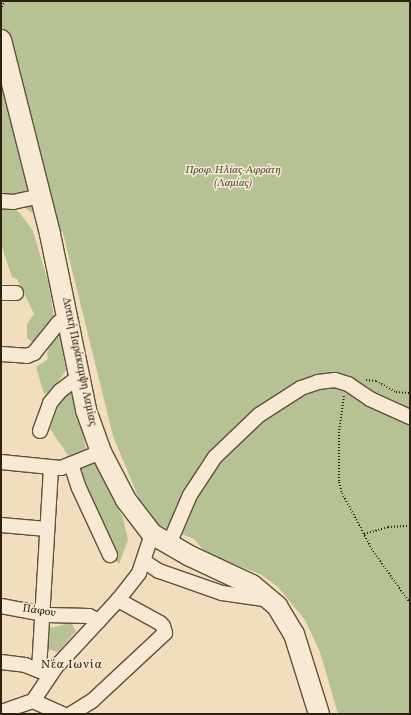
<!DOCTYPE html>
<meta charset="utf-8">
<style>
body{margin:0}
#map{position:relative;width:411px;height:715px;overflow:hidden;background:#f2ddbc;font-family:Vollkorn,serif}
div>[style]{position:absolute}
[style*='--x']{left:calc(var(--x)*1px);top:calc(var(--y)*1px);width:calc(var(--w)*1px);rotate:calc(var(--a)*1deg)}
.green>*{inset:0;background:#b7c294}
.path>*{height:2px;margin-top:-1px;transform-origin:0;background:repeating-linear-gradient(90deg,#2d2110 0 1px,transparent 0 3px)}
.roads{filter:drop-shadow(1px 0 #5e503b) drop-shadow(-1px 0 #5e503b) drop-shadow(0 1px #5e503b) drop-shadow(0 -1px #5e503b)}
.street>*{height:14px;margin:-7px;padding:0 7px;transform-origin:7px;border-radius:7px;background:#f7e9d3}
.secondary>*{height:20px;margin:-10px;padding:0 10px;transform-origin:10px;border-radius:10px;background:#f7e9d3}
span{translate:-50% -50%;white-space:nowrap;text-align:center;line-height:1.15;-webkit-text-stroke:3px #f7e9d3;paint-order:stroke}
.park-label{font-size:11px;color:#565138;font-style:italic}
.street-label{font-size:11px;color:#2d2110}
.neighbourhood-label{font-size:12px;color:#2d2110;letter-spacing:1px}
.frame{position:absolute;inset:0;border:2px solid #2d2110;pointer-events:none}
</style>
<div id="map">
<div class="green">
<i style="clip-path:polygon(1px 1px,410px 1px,410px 714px,338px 714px,320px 652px,305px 620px,278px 587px,260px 574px,207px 554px,194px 539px,156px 524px,142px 506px,113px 436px,63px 233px,1px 192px)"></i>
<i style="clip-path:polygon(1px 203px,19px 212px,33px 231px,49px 285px,54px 316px,33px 343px,27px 338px,27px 324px,34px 314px,17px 279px,12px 277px,1px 244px)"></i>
<i style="clip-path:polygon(60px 336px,66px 370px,52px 391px,44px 394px,36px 367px,48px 359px,47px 353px,53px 340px)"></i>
<i style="clip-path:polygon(71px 389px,74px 393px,86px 449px,70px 458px,50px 429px,61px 399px)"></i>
<i style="clip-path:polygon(92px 461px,99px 468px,123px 518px,128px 540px,119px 564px,115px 560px,78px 467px)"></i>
<i style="clip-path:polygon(71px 623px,76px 631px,58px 652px,48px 649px,50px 628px)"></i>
</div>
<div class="path">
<i style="--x:2;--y:7;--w:7;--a:-63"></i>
<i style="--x:366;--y:380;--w:10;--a:6"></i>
<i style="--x:376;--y:381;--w:23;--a:29"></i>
<i style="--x:396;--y:392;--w:14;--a:4"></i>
<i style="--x:344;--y:396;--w:36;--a:98"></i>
<i style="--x:339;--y:432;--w:50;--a:90"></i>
<i style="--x:339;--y:482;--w:11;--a:75"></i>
<i style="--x:342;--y:493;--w:66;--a:61.9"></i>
<i style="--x:373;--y:551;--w:64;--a:54.6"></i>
<i style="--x:364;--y:534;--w:25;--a:-16"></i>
<i style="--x:388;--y:527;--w:22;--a:-3"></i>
</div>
<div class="roads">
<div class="street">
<i style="--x:1;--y:201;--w:12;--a:5"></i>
<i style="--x:13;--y:202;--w:29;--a:-12"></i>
<i style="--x:1;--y:293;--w:15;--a:0"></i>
<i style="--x:1;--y:354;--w:26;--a:4"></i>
<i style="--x:27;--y:356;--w:8;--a:-23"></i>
<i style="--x:34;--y:353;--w:38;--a:-51"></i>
<i style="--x:58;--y:323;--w:12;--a:-35"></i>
<i style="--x:40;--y:431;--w:30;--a:-70"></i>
<i style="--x:50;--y:403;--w:16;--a:-50"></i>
<i style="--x:60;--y:391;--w:25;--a:-37"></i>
<i style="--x:1;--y:462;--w:60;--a:5.7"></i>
<i style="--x:61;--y:468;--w:43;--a:-21.8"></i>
<i style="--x:71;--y:464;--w:25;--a:72"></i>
<i style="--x:79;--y:488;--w:74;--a:65.2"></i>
<i style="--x:1;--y:525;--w:46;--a:5"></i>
<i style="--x:169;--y:544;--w:53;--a:-66.8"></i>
<i style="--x:190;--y:495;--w:45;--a:-56.7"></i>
<i style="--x:215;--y:457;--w:61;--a:-43.7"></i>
<i style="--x:259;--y:415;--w:50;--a:-32.7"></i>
<i style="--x:301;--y:388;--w:18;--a:-19"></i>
<i style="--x:318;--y:382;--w:17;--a:-7"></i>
<i style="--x:335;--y:380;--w:14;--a:17"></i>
<i style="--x:348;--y:384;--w:27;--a:34"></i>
<i style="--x:370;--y:399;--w:44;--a:24.2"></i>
<i style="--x:145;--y:562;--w:17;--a:33"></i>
<i style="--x:159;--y:571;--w:67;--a:19.2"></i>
<i style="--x:222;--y:593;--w:49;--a:8.3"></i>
<i style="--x:1;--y:606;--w:48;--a:10.8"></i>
<i style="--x:48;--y:615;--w:41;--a:1.4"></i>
<i style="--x:89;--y:616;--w:11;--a:27"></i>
<i style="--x:1;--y:662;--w:24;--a:7"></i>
<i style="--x:25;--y:665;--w:24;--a:22"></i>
<i style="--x:39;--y:670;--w:202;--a:-86.6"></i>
<i style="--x:33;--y:701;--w:32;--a:24"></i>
<i style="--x:1;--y:712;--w:34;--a:-19"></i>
<i style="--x:33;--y:701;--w:40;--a:-56"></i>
<i style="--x:55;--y:668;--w:93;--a:-47.2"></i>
<i style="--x:118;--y:600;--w:34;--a:-52"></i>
<i style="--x:139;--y:573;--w:41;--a:-71.6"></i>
<i style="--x:71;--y:714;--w:25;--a:-32"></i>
<i style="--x:92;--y:701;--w:100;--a:-43"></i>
<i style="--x:165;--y:633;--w:7;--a:-106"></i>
<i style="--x:163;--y:626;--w:4;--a:-135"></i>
<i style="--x:160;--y:623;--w:48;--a:-151.3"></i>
</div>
<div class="secondary">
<i style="--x:1;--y:40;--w:200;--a:75.8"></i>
<i style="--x:50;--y:234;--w:180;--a:78.4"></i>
<i style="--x:86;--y:410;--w:45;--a:70.3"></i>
<i style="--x:101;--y:452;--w:54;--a:62.5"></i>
<i style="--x:126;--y:500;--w:43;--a:52.6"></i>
<i style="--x:152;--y:534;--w:44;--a:30.1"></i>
<i style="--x:190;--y:556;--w:68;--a:25.1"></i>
<i style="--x:252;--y:585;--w:33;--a:40"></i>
<i style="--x:277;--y:606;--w:33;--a:59"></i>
<i style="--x:294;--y:634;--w:84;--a:72.6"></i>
</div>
</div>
<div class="park-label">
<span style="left:233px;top:178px">Προφ. Ηλίας-Αφράτη<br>(Λαμίας)</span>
</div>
<div class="street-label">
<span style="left:78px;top:362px;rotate:78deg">Δυτική Παράκαμψη Λαμίας</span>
<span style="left:39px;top:612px;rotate:8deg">Πάφου</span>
</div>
<div class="neighbourhood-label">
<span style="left:72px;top:666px">Νέα Ιωνία</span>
</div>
<div class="frame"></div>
</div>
